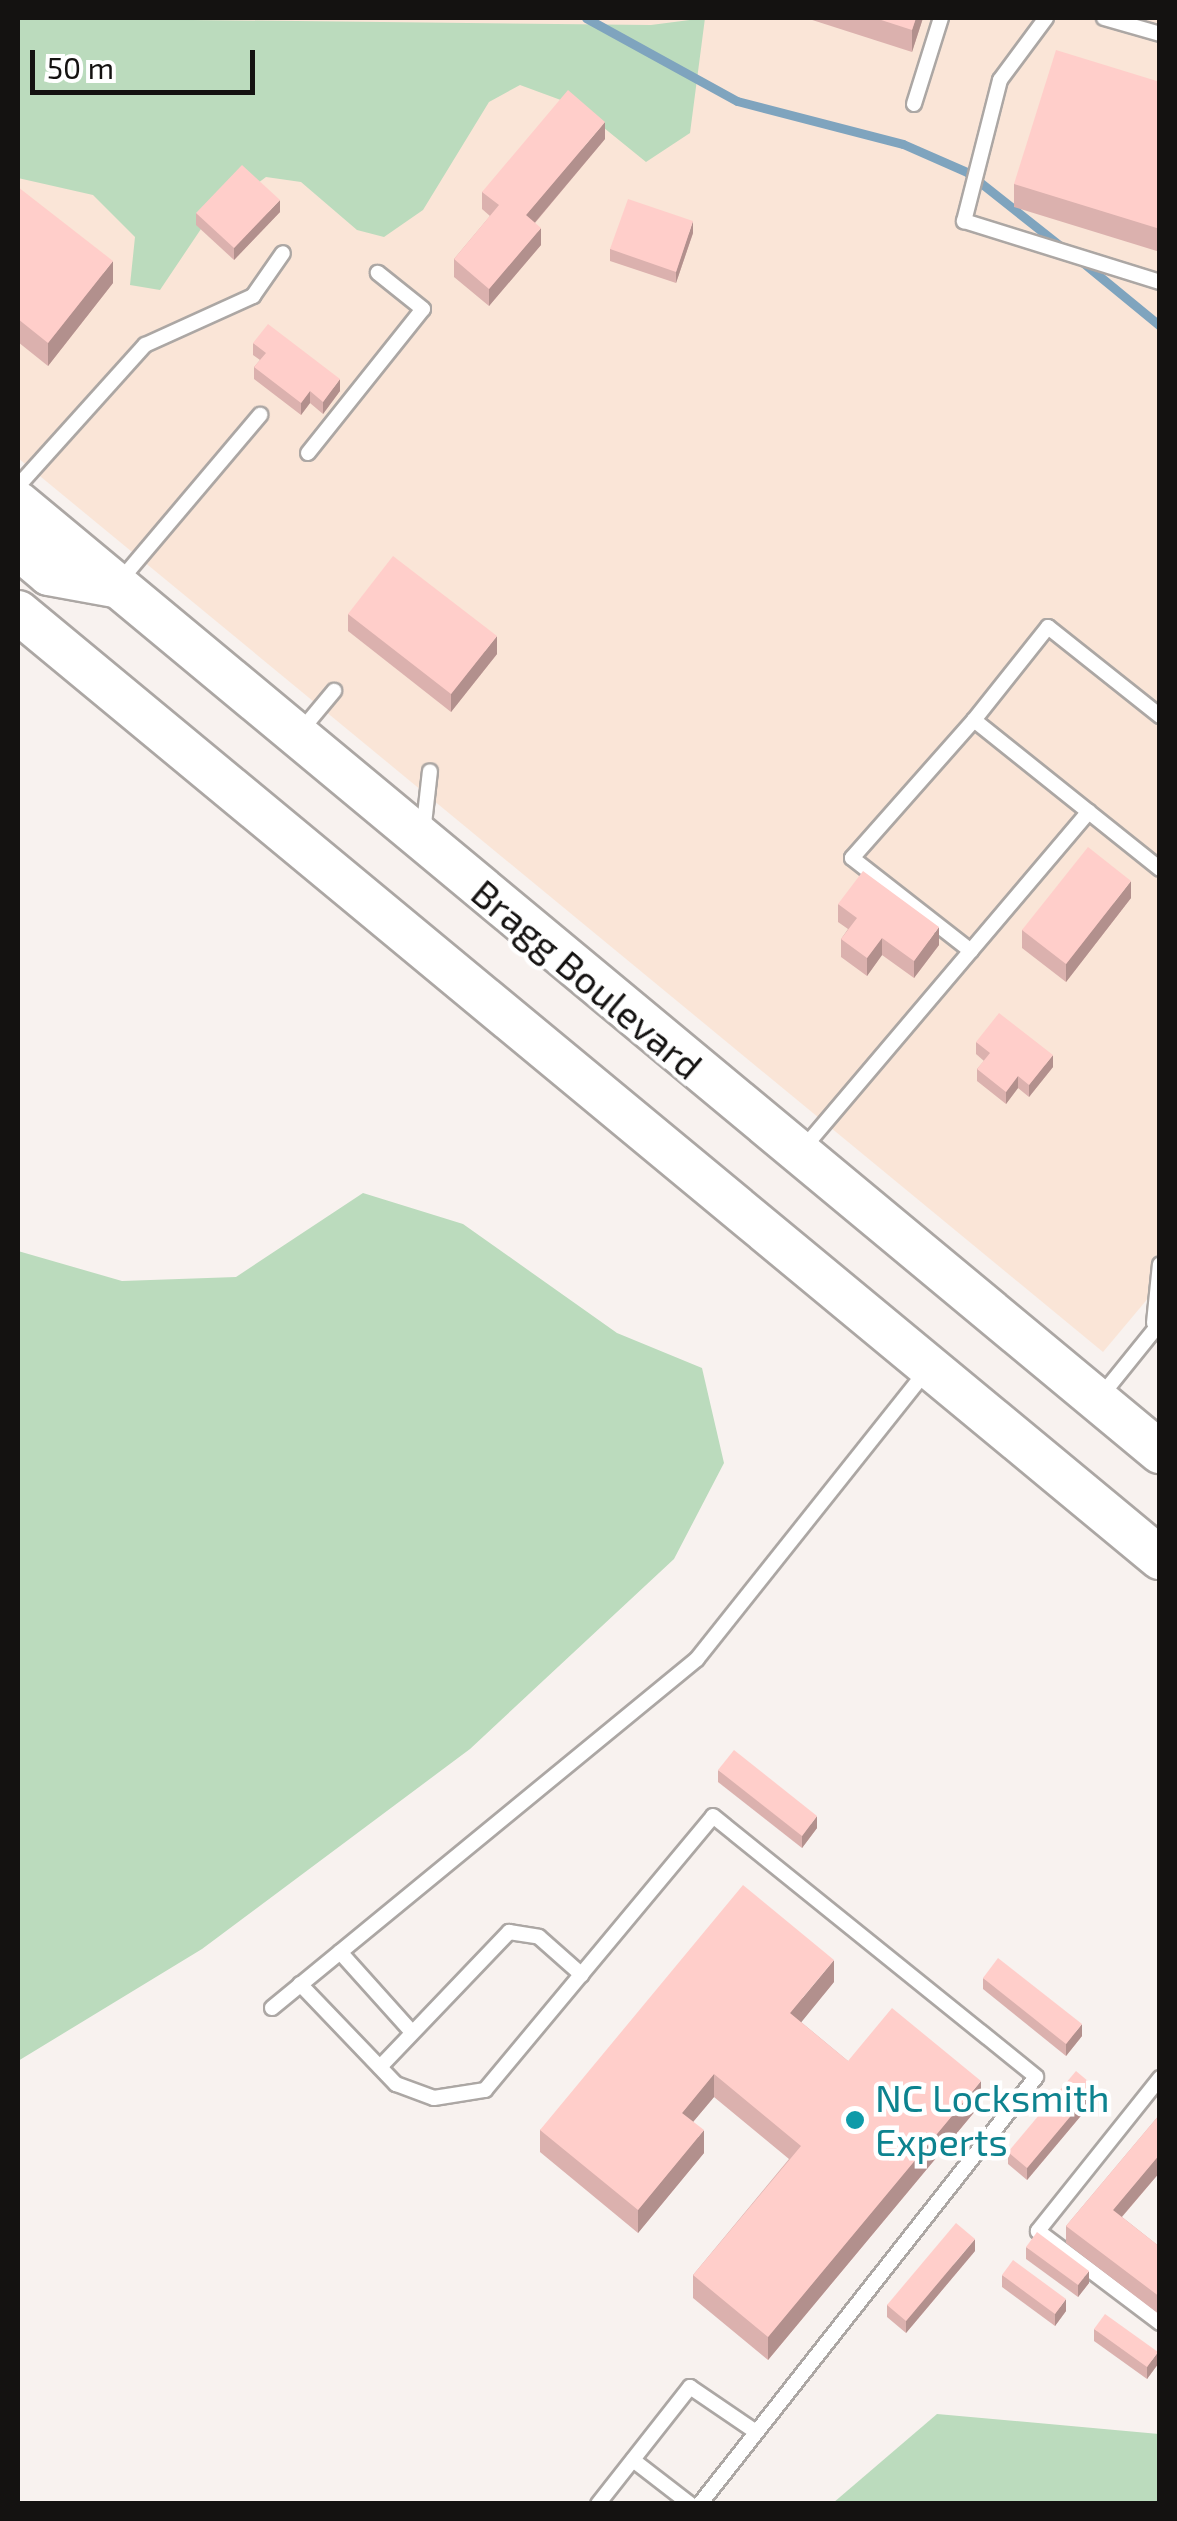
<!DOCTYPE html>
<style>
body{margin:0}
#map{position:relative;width:1177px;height:2521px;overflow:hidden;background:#f8f2ef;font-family:"Exo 2",sans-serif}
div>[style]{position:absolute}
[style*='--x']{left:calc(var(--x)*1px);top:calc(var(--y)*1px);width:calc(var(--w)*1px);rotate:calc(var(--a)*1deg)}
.commercial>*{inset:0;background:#fae5d7}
.green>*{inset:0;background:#bbdbbd}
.stream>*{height:9px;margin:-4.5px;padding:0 4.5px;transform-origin:4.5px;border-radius:4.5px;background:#7fa4be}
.roads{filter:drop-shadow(2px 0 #aca7a4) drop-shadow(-2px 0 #aca7a4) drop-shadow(0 2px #aca7a4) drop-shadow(0 -2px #aca7a4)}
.lane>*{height:14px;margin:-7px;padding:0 7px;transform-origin:7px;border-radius:7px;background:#fff}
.primary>*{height:42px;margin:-21px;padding:0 21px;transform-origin:21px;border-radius:21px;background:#fff}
.wall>*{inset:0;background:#dbb1ae}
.shaded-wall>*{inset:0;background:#b2908d}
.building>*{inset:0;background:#ffceca}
.dots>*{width:28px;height:28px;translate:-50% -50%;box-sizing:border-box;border:5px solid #fff;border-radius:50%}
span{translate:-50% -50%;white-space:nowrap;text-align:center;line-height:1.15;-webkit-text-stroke:9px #fff;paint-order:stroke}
.street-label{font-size:38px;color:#141211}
.culture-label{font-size:38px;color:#0d838f}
.left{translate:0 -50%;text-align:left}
.frame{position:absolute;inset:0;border:20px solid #141211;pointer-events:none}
.scale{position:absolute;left:30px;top:50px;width:225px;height:45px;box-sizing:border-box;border:5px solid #141211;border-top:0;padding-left:12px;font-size:30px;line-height:35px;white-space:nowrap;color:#141211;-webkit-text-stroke:8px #fff;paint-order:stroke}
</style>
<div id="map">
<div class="commercial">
<i style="clip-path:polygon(18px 18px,1159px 18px,1160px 1284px,1103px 1352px,18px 458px)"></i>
</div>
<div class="green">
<i style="clip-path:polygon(18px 18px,651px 25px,705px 18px,690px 133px,646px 162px,577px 106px,520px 85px,489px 102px,423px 210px,384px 237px,357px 230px,301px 182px,266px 177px,205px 223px,160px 290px,130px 285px,135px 237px,93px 195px,18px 178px)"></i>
<i style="clip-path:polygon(363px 1193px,463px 1224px,617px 1333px,702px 1368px,724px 1463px,674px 1559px,470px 1749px,202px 1949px,18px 2061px,18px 1251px,122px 1281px,236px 1277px)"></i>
<i style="clip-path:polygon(937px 2414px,1159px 2434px,1159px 2503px,833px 2503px)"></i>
</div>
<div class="stream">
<i style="--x:586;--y:18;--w:172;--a:28.8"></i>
<i style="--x:737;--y:101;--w:171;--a:14.5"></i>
<i style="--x:903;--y:144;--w:70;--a:23.6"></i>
<i style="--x:967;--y:172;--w:124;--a:38.4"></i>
<i style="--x:1081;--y:261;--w:102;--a:39.4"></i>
</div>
<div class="roads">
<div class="lane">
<i style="--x:1046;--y:18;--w:77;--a:126.6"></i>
<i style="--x:1000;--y:80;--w:146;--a:104.3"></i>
<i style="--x:964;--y:221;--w:205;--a:17.3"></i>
<i style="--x:1104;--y:18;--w:58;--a:15.9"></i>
<i style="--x:914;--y:104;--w:90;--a:-72.6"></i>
<i style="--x:308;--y:453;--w:184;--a:-51.4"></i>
<i style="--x:423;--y:309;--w:58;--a:-141.3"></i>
<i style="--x:18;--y:486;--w:190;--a:-48"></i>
<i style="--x:145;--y:345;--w:119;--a:-24.4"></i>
<i style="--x:253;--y:296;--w:52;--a:-55.1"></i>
<i style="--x:119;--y:582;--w:219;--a:-49.8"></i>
<i style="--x:1160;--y:716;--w:143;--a:-141.5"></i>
<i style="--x:1048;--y:627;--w:119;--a:128.5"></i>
<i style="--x:974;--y:720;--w:238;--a:38.7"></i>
<i style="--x:299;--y:733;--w:55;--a:-50.2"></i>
<i style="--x:423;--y:833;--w:62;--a:-83.6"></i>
<i style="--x:971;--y:951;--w:151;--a:-142"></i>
<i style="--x:852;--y:858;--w:184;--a:-48.5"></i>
<i style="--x:801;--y:1151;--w:445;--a:-49.7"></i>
<i style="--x:1154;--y:1323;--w:59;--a:-84.2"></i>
<i style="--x:1101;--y:1396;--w:94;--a:-51.1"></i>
<i style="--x:340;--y:1952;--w:106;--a:48.1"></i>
<i style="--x:300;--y:1984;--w:139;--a:46.2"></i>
<i style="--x:396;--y:2084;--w:40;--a:20.2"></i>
<i style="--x:434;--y:2098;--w:52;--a:-8.9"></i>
<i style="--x:485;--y:2090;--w:356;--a:-50.2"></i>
<i style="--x:713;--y:1816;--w:415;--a:38.9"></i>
<i style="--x:1036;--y:2077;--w:543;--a:128.2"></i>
<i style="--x:272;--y:2008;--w:550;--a:-39.39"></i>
<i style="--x:697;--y:1659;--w:367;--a:-51.5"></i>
<i style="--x:380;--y:2067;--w:187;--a:-46.3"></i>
<i style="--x:509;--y:1932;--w:30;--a:9"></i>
<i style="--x:539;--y:1937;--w:57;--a:41.5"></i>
<i style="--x:1160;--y:2078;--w:196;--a:128.6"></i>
<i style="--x:1038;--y:2231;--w:153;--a:37"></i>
<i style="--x:633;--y:2460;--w:72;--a:37.7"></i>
<i style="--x:598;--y:2504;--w:149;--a:-51.8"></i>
<i style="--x:690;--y:2387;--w:80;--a:34.3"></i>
</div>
<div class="primary">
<i style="--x:18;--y:503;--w:1485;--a:39.73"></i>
<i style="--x:18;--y:548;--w:40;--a:40"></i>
<i style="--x:49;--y:574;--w:67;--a:10.3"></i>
<i style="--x:18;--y:612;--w:1483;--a:39.64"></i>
</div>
</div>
<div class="wall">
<i style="clip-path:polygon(806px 18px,923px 18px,912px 52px)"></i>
<i style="clip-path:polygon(1160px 82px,1160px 252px,1014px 207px,1014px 184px)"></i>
<i style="clip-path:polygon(605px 139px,535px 223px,541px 245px,489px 306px,454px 277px,454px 259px,490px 216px,482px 209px,482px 192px)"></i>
<i style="clip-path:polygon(18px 187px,113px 283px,48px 366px,18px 342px)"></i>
<i style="clip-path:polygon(280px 212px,234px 260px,196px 225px,196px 213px)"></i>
<i style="clip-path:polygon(693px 233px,676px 283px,610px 261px,610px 249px)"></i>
<i style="clip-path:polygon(253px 343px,340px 391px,323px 414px,310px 403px,301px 415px,254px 379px,254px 367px,260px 360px,253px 355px)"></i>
<i style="clip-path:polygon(348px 614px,497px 654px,451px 712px,348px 631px)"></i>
<i style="clip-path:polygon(1131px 898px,1066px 982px,1022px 948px,1022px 930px)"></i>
<i style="clip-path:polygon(838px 904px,939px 945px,914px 978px,882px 955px,867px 976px,841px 957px,841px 939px,848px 929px,838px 922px)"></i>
<i style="clip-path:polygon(976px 1042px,1053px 1067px,1029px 1097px,1018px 1088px,1006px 1104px,977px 1081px,977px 1069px,984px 1061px,976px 1054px)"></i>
<i style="clip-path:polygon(718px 1770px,817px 1828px,802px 1848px,718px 1782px)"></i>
<i style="clip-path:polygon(983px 1978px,1082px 2036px,1066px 2056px,983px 1989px)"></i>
<i style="clip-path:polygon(834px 1982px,801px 2022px,848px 2061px,981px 2104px,768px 2360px,693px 2298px,693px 2275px,789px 2159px,714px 2097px,693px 2122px,704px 2153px,638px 2233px,540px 2152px,540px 2130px)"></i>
<i style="clip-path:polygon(1095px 2099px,1027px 2180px,1008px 2164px,1008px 2152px)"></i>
<i style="clip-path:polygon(1160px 2114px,1160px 2172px,1122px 2217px,1160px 2247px,1160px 2315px,1066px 2243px,1066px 2226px)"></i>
<i style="clip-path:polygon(1026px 2247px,1089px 2283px,1078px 2297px,1026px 2259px)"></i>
<i style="clip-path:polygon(975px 2251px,906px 2333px,887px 2317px,887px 2305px)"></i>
<i style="clip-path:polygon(1002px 2275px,1066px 2311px,1055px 2326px,1002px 2287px)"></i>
<i style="clip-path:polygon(1094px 2329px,1158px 2364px,1147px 2379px,1094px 2341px)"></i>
</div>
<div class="shaded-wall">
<i style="clip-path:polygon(916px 18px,923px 18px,912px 52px,912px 30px)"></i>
<i style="clip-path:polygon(605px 122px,605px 139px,526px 233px,526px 215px)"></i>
<i style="clip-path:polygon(280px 200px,280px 212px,234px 260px,234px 248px)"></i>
<i style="clip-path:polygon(693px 221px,693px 233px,676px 283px,676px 272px)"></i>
<i style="clip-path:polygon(541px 228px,541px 245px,489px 306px,489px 289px)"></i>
<i style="clip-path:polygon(113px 261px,113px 283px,48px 366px,48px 343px)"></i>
<i style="clip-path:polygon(340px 379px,340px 391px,323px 414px,323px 402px)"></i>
<i style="clip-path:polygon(310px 391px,310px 403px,301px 415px,301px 403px)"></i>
<i style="clip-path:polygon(497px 636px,497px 654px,451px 712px,451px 694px)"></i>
<i style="clip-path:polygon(1131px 881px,1131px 898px,1066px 982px,1066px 964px)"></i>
<i style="clip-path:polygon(939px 927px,939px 945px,914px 978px,914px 961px)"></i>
<i style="clip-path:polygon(882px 938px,882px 955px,867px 976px,867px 958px)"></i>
<i style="clip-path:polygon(1053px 1055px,1053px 1067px,1029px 1097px,1029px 1085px)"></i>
<i style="clip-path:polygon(1018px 1076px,1018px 1088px,1006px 1104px,1006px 1092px)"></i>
<i style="clip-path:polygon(817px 1816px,817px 1828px,802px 1848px,802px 1836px)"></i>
<i style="clip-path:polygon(834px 1960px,834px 1982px,790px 2036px,790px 2013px)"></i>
<i style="clip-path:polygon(1082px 2024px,1082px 2036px,1066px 2056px,1066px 2044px)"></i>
<i style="clip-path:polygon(714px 2074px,714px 2097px,682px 2135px,682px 2113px)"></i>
<i style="clip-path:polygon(981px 2081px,981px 2104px,768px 2360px,768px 2337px)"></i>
<i style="clip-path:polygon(1095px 2087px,1095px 2099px,1027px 2180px,1027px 2168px)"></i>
<i style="clip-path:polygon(704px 2130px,704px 2153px,638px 2233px,638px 2210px)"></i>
<i style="clip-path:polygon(1160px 2154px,1160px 2172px,1113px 2227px,1113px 2210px)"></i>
<i style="clip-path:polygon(975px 2239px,975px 2251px,906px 2333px,906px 2321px)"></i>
<i style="clip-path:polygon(1089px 2271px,1089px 2283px,1078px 2297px,1078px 2285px)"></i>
<i style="clip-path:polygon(1066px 2299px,1066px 2311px,1055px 2326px,1055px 2314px)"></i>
<i style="clip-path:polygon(1158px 2352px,1158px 2364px,1147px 2379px,1147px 2367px)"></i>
</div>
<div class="building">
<i style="clip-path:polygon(875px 18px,916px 18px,912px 30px)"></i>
<i style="clip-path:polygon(1056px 50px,1160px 82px,1160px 229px,1014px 184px)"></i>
<i style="clip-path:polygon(568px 90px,605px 122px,526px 215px,541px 228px,489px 289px,454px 259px,499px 205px,482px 192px)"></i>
<i style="clip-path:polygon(242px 165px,280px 200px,234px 248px,196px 213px)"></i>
<i style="clip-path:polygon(18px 187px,113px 261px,48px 343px,18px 319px)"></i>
<i style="clip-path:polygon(628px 199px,693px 221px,676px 272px,610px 249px)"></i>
<i style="clip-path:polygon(268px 324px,340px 379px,323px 402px,310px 391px,301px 403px,254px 367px,266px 353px,253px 343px)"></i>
<i style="clip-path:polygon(393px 556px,497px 636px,451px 694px,348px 614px)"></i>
<i style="clip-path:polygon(1088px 847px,1131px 881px,1066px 964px,1022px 930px)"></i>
<i style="clip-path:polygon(863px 871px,939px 927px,914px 961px,882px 938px,867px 958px,841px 939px,857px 918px,838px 904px)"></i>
<i style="clip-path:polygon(999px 1013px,1053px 1055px,1029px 1085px,1018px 1076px,1006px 1092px,977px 1069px,990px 1053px,976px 1042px)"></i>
<i style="clip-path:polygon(734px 1750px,817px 1816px,802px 1836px,718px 1770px)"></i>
<i style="clip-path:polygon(743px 1885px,834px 1960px,790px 2013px,848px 2061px,892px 2008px,981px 2081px,768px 2337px,693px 2275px,801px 2146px,714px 2074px,682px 2113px,704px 2130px,638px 2210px,540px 2130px)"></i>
<i style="clip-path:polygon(998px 1958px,1082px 2024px,1066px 2044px,983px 1978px)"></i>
<i style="clip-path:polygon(1076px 2071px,1095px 2087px,1027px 2168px,1008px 2152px)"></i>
<i style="clip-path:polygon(1160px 2114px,1160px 2154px,1113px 2210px,1160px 2247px,1160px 2297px,1066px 2226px)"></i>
<i style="clip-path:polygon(956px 2223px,975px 2239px,906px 2321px,887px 2305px)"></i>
<i style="clip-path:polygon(1037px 2232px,1089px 2271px,1078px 2285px,1026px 2247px)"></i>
<i style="clip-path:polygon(1013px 2260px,1066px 2299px,1055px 2314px,1002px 2275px)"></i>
<i style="clip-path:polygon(1105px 2314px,1158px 2352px,1147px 2367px,1094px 2329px)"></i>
</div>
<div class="dots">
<i style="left:855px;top:2120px;background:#0f9aa8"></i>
</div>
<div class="street-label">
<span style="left:587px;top:979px;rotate:40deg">Bragg Boulevard</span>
</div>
<div class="culture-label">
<span class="left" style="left:875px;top:2120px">NC Locksmith<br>Experts</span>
</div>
<div class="frame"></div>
<div class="scale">50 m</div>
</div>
